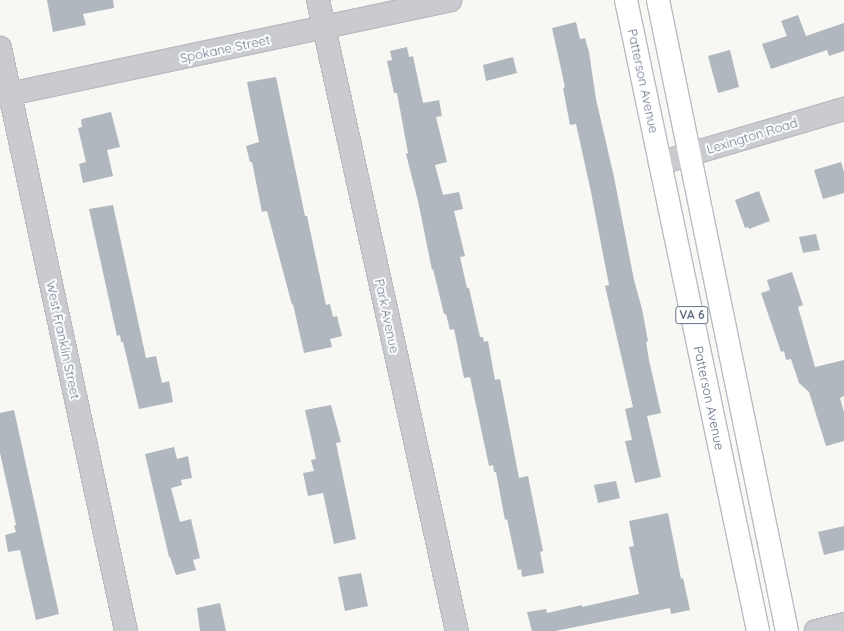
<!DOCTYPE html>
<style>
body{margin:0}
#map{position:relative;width:844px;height:631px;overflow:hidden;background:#f7f7f4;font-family:Quicksand,sans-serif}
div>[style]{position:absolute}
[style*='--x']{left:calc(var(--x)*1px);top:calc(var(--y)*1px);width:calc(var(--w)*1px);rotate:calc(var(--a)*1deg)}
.building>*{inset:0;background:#b1b7be}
.roads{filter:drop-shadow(1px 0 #b9bcc1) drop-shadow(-1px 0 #b9bcc1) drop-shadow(0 1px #b9bcc1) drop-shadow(0 -1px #b9bcc1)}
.minor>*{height:22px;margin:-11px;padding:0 11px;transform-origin:11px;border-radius:11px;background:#c9cbcf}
.primary>*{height:22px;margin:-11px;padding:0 11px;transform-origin:11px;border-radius:11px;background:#fff}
span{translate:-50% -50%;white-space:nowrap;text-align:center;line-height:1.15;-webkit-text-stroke:4px #fff;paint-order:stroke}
.shield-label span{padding:1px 3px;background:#fff;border:1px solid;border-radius:3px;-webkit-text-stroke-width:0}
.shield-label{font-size:12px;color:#647187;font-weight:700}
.street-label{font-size:13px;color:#647187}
</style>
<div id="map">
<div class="building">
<i style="clip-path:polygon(47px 0,113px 0,114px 8px,83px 14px,86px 25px,53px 32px)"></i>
<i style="clip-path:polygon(798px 15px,806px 36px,844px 23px,844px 51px,829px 56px,827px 50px,771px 69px,762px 44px,787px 36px,781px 21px)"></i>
<i style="clip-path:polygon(576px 22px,580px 39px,585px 38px,589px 52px,596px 99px,614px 177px,634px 280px,642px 309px,648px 341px,646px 342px,649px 360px,661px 413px,647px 416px,661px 477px,635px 483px,625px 441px,632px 440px,625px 409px,633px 407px,605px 286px,609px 285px,591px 192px,576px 124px,570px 125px,563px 88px,565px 87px,552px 28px)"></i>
<i style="clip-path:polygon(407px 47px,409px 57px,413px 56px,423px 103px,439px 100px,442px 116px,436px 117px,447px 162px,435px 165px,443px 195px,459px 192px,463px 209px,454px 211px,465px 256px,460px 257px,467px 288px,469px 288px,480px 337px,483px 337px,484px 342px,488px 341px,495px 380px,500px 379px,519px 478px,528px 476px,543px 551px,540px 552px,544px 573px,522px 577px,521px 569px,518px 570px,507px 519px,505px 520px,496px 472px,494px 472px,493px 465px,489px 466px,470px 377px,464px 378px,454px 329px,450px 330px,446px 314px,444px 314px,433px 269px,432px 270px,418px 201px,406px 154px,408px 153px,397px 93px,394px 93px,387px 61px,392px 60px,390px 51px)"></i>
<i style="clip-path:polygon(730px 50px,739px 87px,718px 93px,708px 56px)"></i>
<i style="clip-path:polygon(513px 57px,517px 73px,486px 81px,483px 65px)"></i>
<i style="clip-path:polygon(276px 77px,305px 216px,307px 216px,326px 305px,330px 304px,333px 317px,337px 316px,342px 336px,330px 339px,332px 347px,304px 353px,293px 304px,292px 305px,267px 211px,262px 212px,252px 162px,250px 162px,246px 146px,259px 142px,247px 82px)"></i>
<i style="clip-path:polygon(111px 112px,120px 147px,107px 150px,113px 176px,83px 183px,79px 164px,86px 162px,78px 128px,82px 127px,81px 121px,82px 119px)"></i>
<i style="clip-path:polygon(841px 162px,844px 172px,844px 193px,823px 199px,814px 170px)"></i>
<i style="clip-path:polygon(759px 191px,770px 221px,749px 229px,748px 227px,745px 228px,735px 200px)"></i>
<i style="clip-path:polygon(113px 205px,146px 358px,156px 356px,162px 383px,169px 381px,173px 402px,139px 409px,123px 342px,121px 342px,120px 335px,117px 336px,89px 209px)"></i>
<i style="clip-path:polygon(816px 234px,820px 250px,803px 253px,799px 237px)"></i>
<i style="clip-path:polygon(792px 272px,803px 305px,798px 307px,815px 367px,844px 360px,844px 396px,840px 398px,844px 412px,844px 441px,826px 446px,809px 392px,799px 383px,791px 359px,786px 360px,784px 351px,781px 352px,761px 293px,770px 290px,767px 280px)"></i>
<i style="clip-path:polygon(331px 405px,341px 442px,336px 443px,356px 539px,334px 544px,323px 493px,308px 496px,303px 473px,314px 471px,311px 460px,316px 459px,305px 410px)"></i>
<i style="clip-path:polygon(14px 410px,59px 614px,36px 620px,20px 550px,8px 552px,5px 535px,16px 532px,14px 526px,16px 525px,0 453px,0 413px)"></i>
<i style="clip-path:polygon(174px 447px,177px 459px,188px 456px,192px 478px,181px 480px,182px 485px,171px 488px,180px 522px,191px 519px,200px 558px,193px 560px,196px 570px,176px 575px,170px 557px,169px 557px,145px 454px)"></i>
<i style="clip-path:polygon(616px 481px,620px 498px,598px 503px,594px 485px)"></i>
<i style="clip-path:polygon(668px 513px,681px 579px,683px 578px,690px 610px,671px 614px,670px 608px,555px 631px,532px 631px,527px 612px,546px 609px,547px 613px,582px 605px,582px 607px,639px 594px,629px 547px,634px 546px,629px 521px)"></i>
<i style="clip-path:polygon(844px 526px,844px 550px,824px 555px,818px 532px)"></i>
<i style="clip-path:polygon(361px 573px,368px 606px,345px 611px,338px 577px)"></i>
<i style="clip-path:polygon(220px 603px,226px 631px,200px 631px,197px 608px)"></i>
</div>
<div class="roads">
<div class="minor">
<i style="--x:318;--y:0;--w:646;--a:77.58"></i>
<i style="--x:0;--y:48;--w:596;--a:77.8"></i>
<i style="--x:0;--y:96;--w:460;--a:-12"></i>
<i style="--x:660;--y:163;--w:192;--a:-16.4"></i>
<i style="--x:816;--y:631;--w:29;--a:-14"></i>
</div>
<div class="primary">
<i style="--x:626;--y:0;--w:645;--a:78.18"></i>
<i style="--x:658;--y:0;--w:644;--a:78.45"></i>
</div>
</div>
<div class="shield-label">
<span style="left:692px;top:315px">VA 6</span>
</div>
<div class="street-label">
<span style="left:225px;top:49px;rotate:-12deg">Spokane Street</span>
<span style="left:643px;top:81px;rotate:78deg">Patterson Avenue</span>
<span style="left:752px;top:136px;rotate:-17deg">Lexington Road</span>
<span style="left:387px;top:316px;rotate:78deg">Park Avenue</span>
<span style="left:63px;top:340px;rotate:78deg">West Franklin Street</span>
<span style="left:709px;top:398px;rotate:78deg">Patterson Avenue</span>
</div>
</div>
